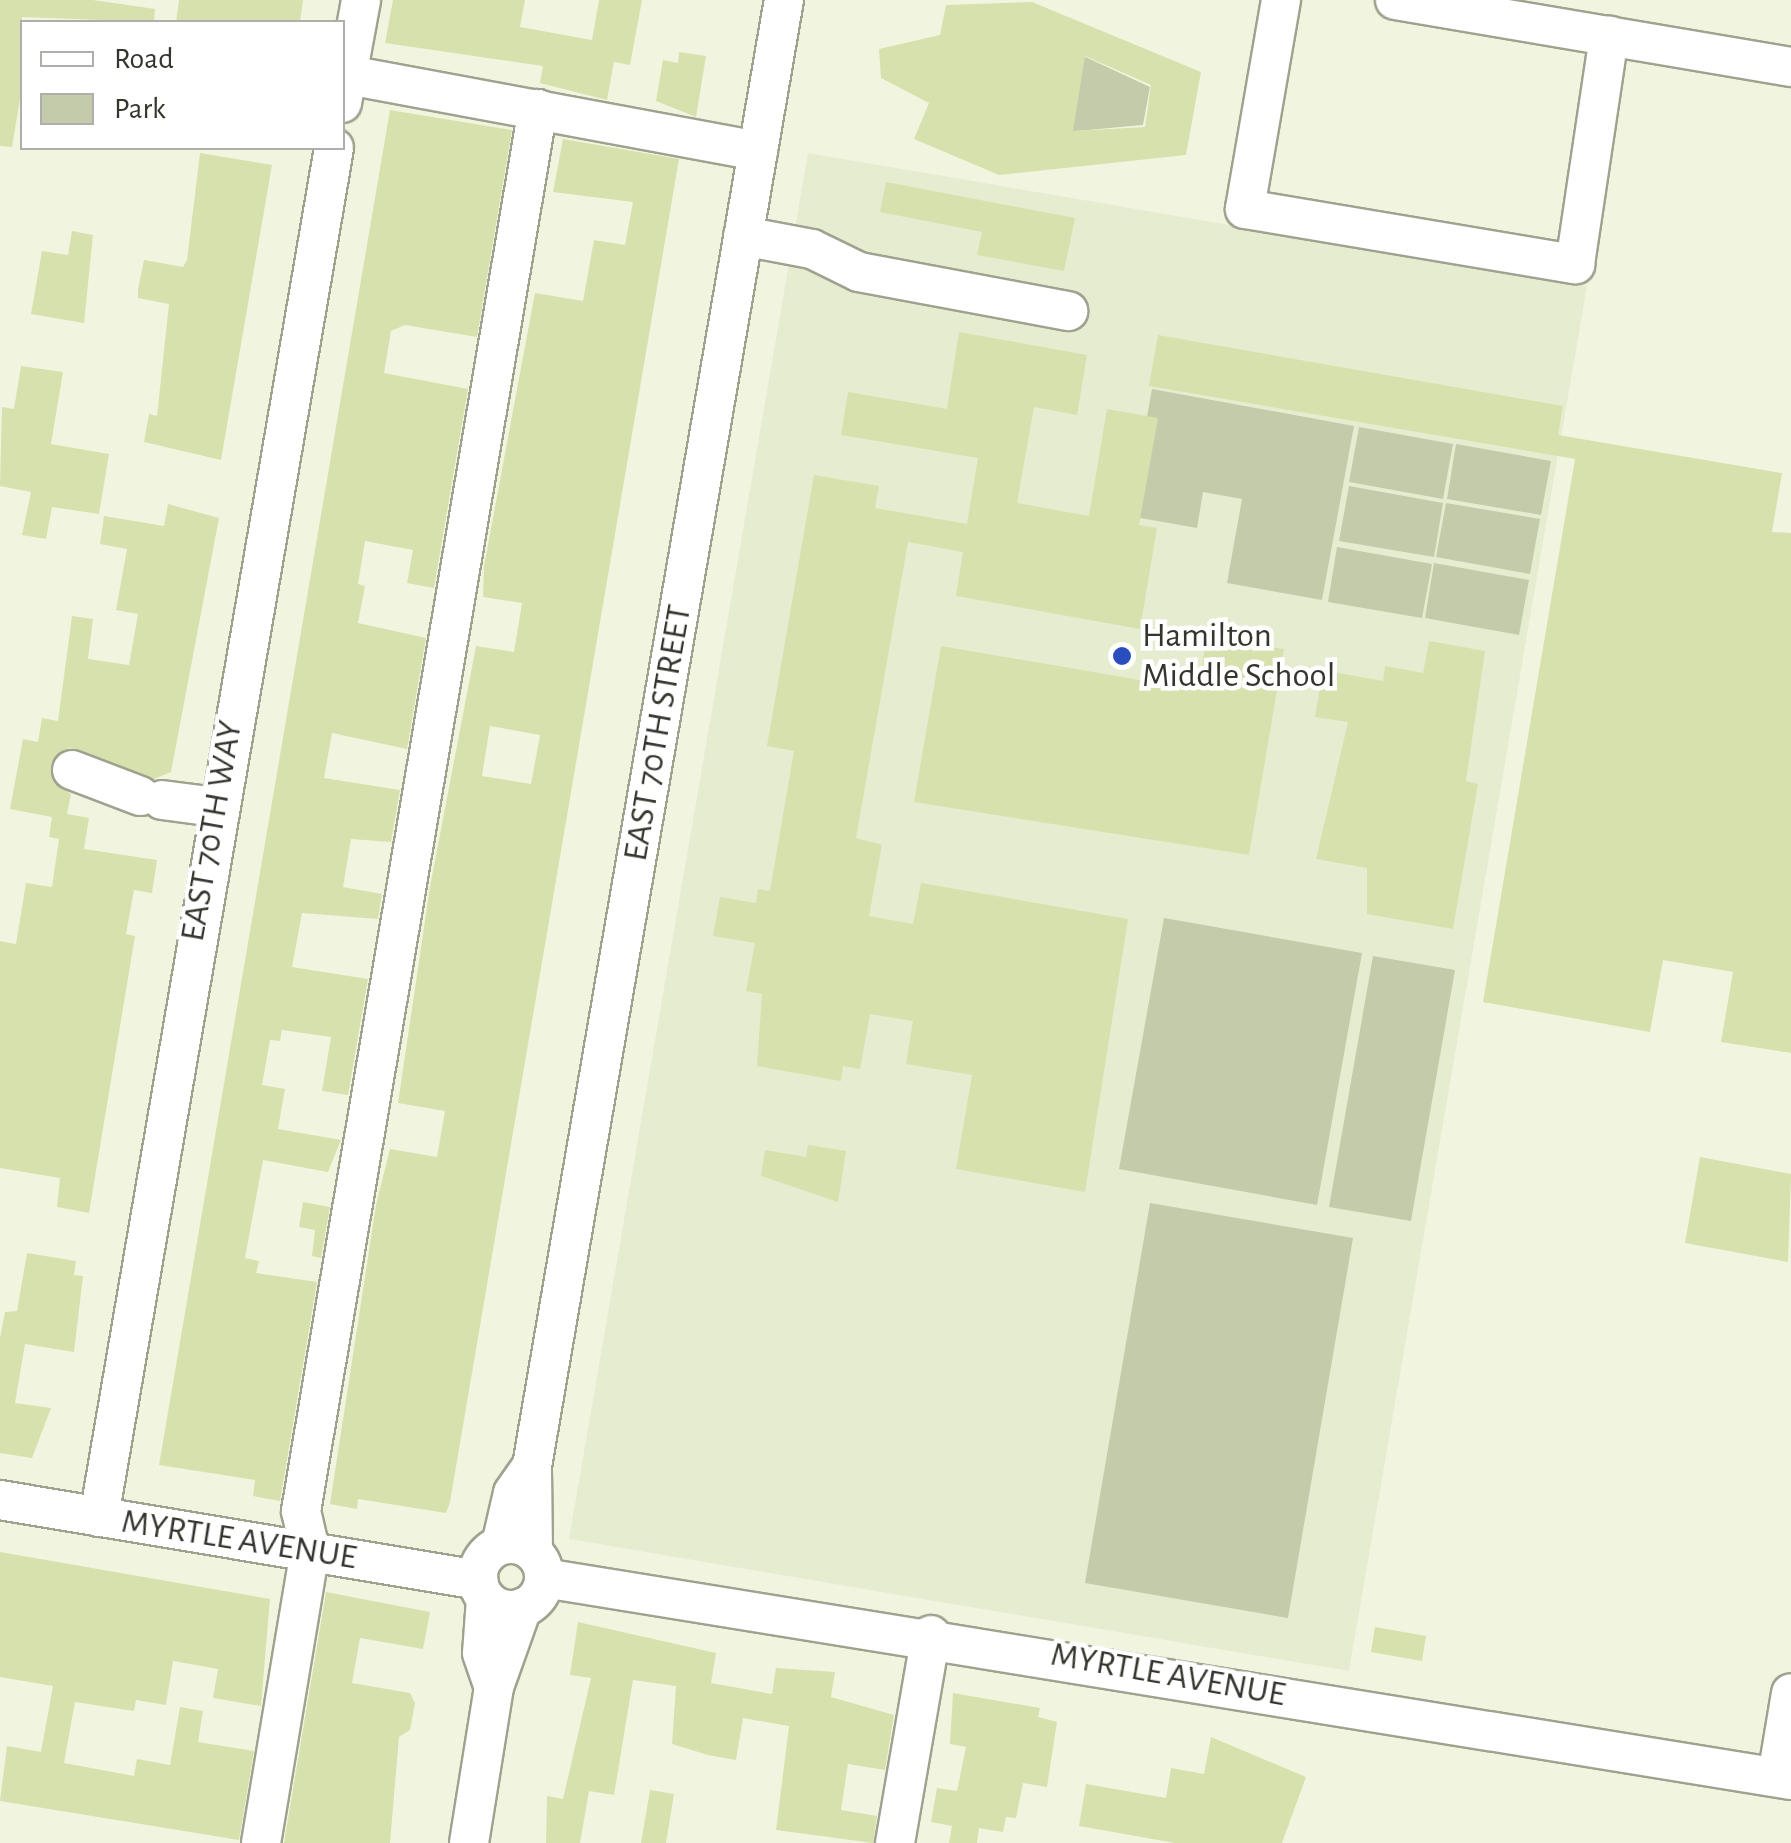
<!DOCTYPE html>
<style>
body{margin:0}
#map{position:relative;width:1791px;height:1843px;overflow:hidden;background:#f1f5e0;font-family:"Alegreya Sans",sans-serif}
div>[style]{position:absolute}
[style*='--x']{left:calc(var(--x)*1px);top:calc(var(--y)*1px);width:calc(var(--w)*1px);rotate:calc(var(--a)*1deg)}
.built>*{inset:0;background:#e6ecd0}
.green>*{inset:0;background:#c4cbaa}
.building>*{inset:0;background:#d7e1ad}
.roads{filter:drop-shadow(2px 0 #9ea28f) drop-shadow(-2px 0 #9ea28f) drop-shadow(0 2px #9ea28f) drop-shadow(0 -2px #9ea28f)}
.minor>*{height:38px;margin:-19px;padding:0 19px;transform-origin:19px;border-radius:19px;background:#fff}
.minor>.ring{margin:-19px;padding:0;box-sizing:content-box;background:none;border:38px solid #fff;border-radius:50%}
.dots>*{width:28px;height:28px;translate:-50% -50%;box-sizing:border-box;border:5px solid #fff;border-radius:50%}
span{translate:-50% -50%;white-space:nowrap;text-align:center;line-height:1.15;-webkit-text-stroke:9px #fff;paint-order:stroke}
.poi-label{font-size:35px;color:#34362e}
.left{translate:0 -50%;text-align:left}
.street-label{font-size:35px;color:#34362e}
.legend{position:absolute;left:20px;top:20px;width:325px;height:130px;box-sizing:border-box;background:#fff;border:2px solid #aeafab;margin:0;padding:12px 18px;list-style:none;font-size:30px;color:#34362e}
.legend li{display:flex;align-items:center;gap:20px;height:50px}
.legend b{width:50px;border:2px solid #aeafab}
</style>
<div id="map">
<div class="built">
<i style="clip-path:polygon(808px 153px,1587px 286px,1349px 1671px,569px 1539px)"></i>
</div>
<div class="green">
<i style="clip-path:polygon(1079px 54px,1150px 87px,1143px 125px,1066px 132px)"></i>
<i style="clip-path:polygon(1152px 389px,1354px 426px,1322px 600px,1227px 583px,1242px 499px,1203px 492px,1197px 528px,1129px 516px)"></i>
<i style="clip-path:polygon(1359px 427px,1453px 444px,1443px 499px,1349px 482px)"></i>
<i style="clip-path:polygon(1456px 444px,1551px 461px,1541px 515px,1447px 499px)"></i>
<i style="clip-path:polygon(1349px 486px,1443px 503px,1434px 557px,1339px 541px)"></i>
<i style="clip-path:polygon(1446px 503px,1540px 519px,1530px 574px,1436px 557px)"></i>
<i style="clip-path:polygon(1337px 547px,1432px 564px,1422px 618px,1328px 602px)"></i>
<i style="clip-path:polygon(1434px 563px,1529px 580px,1519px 635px,1425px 618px)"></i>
<i style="clip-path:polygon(1164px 918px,1362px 953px,1317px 1205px,1119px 1169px)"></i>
<i style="clip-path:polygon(1373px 956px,1455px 970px,1411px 1221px,1329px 1207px)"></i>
<i style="clip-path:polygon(1150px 1203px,1353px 1238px,1288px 1618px,1085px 1583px)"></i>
</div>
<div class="building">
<i style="clip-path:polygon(0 0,93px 0,155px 9px,154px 22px,22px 17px,22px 87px,12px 147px,0 146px)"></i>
<i style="clip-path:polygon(179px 0,303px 0,300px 22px,176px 22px)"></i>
<i style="clip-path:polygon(393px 0,525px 0,520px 27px,592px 40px,599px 0,642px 0,630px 65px,614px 62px,607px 100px,540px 83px,543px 66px,385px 43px)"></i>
<i style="clip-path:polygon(evenodd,1032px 2px,1201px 72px,1186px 155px,999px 175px,914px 139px,929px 103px,881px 78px,879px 49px,940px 35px,946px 5px,1032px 2px,1085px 56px,1151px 85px,1145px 127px,1073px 131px,1085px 56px)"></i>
<i style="clip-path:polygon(679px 52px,706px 56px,696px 117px,656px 101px,663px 60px,678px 63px)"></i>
<i style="clip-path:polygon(390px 110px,512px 130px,477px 337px,405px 325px,391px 331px,384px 373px,468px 389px,434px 588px,407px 583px,413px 550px,365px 541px,358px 584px,365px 586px,358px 623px,426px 638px,407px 749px,332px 733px,324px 778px,400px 790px,391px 842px,351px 839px,343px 887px,382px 894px,378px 919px,302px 913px,292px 967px,368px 979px,348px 1095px,322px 1091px,331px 1037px,282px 1030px,280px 1041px,270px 1040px,262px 1085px,285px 1089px,278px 1129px,341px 1140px,328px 1172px,263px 1160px,245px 1258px,259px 1261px,256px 1273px,317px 1282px,280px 1501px,253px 1496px,255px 1480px,159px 1465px)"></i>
<i style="clip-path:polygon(evenodd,563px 139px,679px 159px,450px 1502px,446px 1513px,358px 1499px,357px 1509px,330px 1504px,376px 1205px,390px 1149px,437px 1157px,445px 1111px,398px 1103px,430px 887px,476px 646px,514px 652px,522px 603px,483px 597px,484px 566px,535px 293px,583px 301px,594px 240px,625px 245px,633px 202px,553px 192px,563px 139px,490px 726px,540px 735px,531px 784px,482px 776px,490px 726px)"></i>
<i style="clip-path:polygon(200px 153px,272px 165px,221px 460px,144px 442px,149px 414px,157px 416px,169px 304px,138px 298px,138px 289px,144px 260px,183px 267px,187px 260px)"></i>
<i style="clip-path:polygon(886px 182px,1075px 218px,1064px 271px,977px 255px,982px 232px,880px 212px)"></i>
<i style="clip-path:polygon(72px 231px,93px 235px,84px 323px,31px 314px,42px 251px,68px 255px)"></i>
<i style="clip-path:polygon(959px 332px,1087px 355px,1077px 415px,1034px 407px,1017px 503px,1089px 516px,1107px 409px,1158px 418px,1139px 525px,1157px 528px,1140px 629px,956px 596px,963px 552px,908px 542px,856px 838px,882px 845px,869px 916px,913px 924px,921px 883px,1128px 919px,1085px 1192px,956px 1169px,972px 1075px,906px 1064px,913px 1021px,870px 1014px,860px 1069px,843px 1066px,841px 1081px,757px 1066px,762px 994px,746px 991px,755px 943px,713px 936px,720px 897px,756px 903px,758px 889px,770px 891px,794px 751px,767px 746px,814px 475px,879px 486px,875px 508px,967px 524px,978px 458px,841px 435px,848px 392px,947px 409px)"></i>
<i style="clip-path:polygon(1158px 335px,1563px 406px,1558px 435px,1782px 473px,1772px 532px,1791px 533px,1791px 1053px,1721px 1042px,1733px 972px,1663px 960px,1650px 1032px,1483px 1002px,1575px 459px,1149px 386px)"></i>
<i style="clip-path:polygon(21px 366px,63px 372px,51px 444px,109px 454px,99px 514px,52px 507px,46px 539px,22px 535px,31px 492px,0 486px,2px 407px,14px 409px)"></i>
<i style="clip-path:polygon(168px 504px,219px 518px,171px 772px,154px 779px,69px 748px,51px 763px,54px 783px,71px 794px,67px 814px,89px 818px,84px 849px,157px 860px,152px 893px,134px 890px,126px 934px,135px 936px,89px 1213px,57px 1207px,60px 1178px,0 1168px,0 941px,16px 944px,26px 883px,52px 887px,59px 839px,49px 837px,52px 817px,10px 809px,23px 739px,38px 742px,42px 718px,58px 721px,72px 616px,93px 619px,88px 659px,129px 665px,138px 614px,116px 610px,127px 549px,100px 544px,104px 516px,164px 526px)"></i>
<i style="clip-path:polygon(1207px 636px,1284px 649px,1249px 855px,914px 802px,941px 646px,1198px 690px)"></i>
<i style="clip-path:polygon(1429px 641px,1485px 651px,1466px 781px,1478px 784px,1453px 929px,1367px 914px,1367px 868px,1316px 859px,1348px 722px,1315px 717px,1323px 670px,1383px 681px,1385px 666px,1423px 673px)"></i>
<i style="clip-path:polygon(808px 1145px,846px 1151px,838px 1202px,761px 1176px,765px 1150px,806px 1157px)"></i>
<i style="clip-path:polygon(1700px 1157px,1791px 1174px,1788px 1262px,1685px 1243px)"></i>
<i style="clip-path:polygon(303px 1202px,330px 1207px,321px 1258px,312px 1256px,315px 1230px,299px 1227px)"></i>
<i style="clip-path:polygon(27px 1253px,76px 1261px,74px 1275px,83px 1276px,74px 1352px,25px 1344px,15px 1403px,51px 1408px,32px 1458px,0 1453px,0 1338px,5px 1312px,17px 1311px)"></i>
<i style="clip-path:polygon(0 1552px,270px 1599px,261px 1706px,213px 1698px,218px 1669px,173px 1661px,166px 1705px,136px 1700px,134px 1711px,75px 1702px,64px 1763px,134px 1776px,137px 1759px,170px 1765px,180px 1707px,203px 1711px,198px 1742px,254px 1751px,239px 1840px,0 1801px,7px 1746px,41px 1752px,53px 1686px,0 1677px)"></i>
<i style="clip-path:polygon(326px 1592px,430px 1612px,423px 1649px,360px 1638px,352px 1683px,410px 1693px,415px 1703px,410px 1730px,399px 1737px,390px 1843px,284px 1843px)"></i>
<i style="clip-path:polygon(578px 1622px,716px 1653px,711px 1683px,772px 1694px,776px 1668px,835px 1672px,831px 1697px,894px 1715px,885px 1770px,848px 1764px,841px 1810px,877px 1816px,873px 1843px,776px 1830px,789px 1726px,743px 1718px,736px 1760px,708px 1755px,672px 1744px,676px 1686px,633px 1680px,614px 1795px,589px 1791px,580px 1843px,546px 1843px,547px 1796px,563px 1799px,591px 1678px,570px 1675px)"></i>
<i style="clip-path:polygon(1375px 1627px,1426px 1636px,1422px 1661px,1371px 1652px)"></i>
<i style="clip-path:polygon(953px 1693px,1040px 1708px,1038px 1717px,1057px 1722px,1047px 1787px,1023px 1783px,1016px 1818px,1006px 1817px,1003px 1832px,979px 1828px,977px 1843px,949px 1843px,952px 1826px,931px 1822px,937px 1788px,957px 1791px,966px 1747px,950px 1744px)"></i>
<i style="clip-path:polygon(1211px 1737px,1306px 1777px,1282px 1843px,1175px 1843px,1079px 1826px,1086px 1784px,1166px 1798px,1171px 1768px,1204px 1774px)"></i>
<i style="clip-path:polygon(650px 1790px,674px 1794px,666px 1843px,641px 1843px)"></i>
</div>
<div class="roads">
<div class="minor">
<i style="--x:1281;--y:0;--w:212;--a:99.8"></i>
<i style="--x:1245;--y:209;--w:335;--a:9.5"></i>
<i style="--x:1575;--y:264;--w:231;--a:-81.5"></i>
<i style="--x:1395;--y:0;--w:402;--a:9.6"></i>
<i style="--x:348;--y:75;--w:417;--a:10.5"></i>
<i style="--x:342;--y:103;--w:105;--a:-79.5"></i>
<i style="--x:743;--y:236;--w:70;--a:10.7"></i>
<i style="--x:812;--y:249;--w:52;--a:26.1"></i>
<i style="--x:859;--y:272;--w:213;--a:10.6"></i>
<i style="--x:72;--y:770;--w:73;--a:20.9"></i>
<i style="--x:162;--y:800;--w:53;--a:7.5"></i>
<i style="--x:0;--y:1500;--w:485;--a:9.5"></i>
<i style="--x:99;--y:1517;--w:1389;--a:-80.26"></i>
<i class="ring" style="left:478px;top:1544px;width:28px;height:28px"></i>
<i style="--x:501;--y:1545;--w:53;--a:-77"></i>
<i style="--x:513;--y:1493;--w:33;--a:-55"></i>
<i style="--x:533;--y:1552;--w:86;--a:-90.7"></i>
<i style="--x:532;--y:1466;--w:1488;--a:-80.25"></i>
<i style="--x:544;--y:1578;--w:1263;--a:9.2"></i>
<i style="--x:486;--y:1599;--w:54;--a:94.2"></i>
<i style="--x:482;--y:1653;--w:36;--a:71"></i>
<i style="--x:1777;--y:1777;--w:85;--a:-80.5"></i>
<i style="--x:261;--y:1843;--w:297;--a:-80.5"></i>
<i style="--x:310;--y:1550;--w:40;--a:-103"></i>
<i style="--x:301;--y:1511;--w:1422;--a:-80.41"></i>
<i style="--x:469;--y:1843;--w:158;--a:-80.9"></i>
<i style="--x:494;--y:1687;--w:84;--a:-70.5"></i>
<i style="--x:895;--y:1843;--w:211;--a:-80.2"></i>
</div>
</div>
<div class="dots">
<i style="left:1122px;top:656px;background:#2c4dbd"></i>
</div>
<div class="poi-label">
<span class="left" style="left:1142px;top:656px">Hamilton<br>Middle School</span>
</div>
<div class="street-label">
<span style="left:658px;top:733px;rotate:-80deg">EAST 70TH STREET</span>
<span style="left:212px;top:831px;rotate:-80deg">EAST 70TH WAY</span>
<span style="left:239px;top:1540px;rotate:9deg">MYRTLE AVENUE</span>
<span style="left:1168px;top:1675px;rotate:10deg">MYRTLE AVENUE</span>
</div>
<ul class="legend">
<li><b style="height:12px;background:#fff"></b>Road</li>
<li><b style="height:28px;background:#c4cbaa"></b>Park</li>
</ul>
</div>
